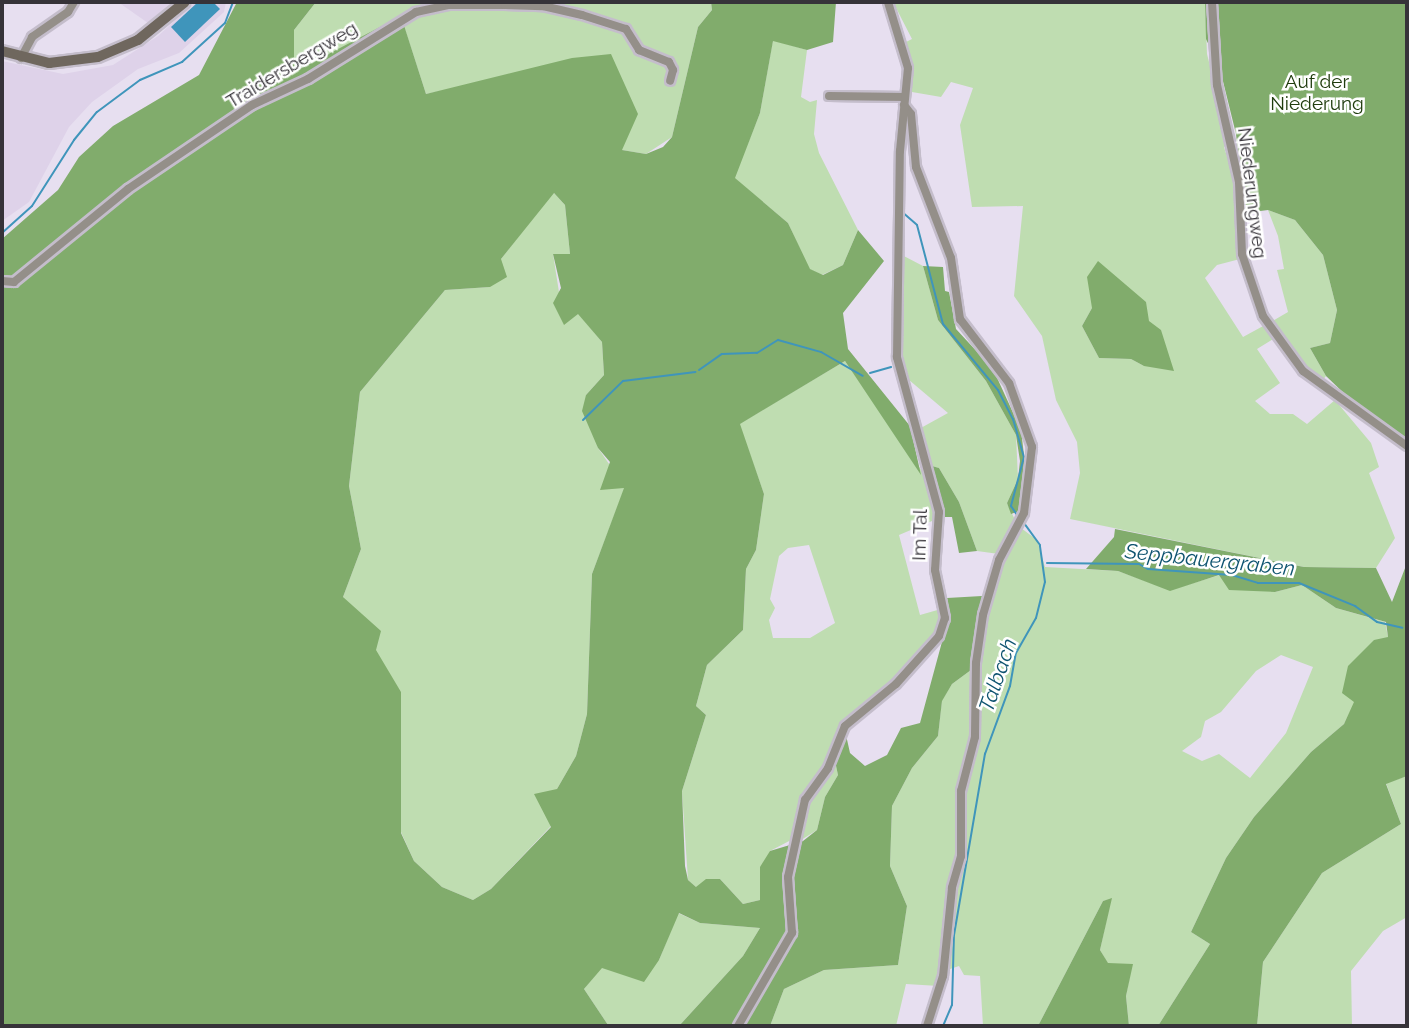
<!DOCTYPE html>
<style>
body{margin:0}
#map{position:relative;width:1409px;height:1028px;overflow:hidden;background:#e7dff0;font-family:Raleway,sans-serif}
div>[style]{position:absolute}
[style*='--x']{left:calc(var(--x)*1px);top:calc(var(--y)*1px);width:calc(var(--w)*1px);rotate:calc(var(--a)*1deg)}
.built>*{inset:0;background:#ded2e9}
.green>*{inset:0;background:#bfddb1}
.forest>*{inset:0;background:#81ac6c}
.water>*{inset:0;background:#3f95bb}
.stream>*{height:2px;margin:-1px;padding:0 1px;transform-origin:1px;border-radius:1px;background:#3f95bb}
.roads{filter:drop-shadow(2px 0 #c4bdcb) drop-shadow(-2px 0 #c4bdcb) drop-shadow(0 2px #c4bdcb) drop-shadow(0 -2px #c4bdcb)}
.minor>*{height:8px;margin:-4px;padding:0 4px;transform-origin:4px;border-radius:4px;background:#948f89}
.secondary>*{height:10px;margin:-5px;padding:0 5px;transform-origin:5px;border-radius:5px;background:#6f675e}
span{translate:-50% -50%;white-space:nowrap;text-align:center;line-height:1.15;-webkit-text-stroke:5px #fff;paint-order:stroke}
.street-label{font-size:19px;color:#363339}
.park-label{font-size:19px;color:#203c0e}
.water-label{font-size:21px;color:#0f5470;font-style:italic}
.frame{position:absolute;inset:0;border:4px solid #363339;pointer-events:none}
</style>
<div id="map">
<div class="built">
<i style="clip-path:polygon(118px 2px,172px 2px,148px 23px)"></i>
<i style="clip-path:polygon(195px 2px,226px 2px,224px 12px,179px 53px,138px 69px,92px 102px,69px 127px,29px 202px,2px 221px,2px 61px,63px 74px,113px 65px,158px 36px)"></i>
</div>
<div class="green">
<i style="clip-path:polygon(316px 2px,711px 2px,712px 10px,698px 27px,672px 137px,646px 154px,622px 150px,484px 82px,426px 94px,401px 17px,293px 72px,294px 30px)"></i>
<i style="clip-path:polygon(evenodd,893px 2px,1205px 2px,1207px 54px,1229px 143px,1224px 147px,1234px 179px,1240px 259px,1217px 265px,1205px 278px,1243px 337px,1265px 325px,1273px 339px,1257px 349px,1280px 383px,1255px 401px,1270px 414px,1293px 414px,1307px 424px,1335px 400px,1371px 443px,1379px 467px,1369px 473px,1395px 538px,1376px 568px,1304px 567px,1070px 519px,1080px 473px,1077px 442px,1056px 400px,1042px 336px,1014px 296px,1023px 206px,972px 207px,960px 125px,973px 88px,951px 82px,941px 97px,912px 92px,904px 43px,912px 39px,893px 2px,1092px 308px,1144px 366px,1131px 359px,1099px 358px,1082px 326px,1092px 308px)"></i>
<i style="clip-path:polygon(773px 40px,807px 50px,801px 97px,810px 102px,817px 100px,814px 134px,819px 153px,858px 230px,843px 265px,822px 275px,809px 269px,788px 223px,734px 178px,760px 113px)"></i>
<i style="clip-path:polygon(553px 192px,565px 205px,570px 254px,553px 254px,564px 324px,578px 313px,602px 342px,604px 375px,586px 395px,598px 448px,625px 487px,592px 574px,587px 714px,576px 756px,557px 789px,551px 826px,491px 889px,473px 900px,442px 887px,414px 861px,401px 832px,401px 693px,343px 597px,361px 549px,349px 486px,360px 392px,445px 290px,490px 287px,501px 259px)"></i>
<i style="clip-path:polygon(1268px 210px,1295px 220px,1323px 255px,1337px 310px,1330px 343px,1310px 348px,1326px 376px,1322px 381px,1303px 366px,1269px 323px,1288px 312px,1277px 270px,1284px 269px,1278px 236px)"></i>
<i style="clip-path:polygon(900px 254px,923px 266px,938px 320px,986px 381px,1016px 435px,1018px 479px,1007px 503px,1016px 522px,999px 554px,977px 551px,959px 502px,939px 468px,932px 466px,921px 435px,919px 429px,948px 413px,902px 374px)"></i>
<i style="clip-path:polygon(evenodd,845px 361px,931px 484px,936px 511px,932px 521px,899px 535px,920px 615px,941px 609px,942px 619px,938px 632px,889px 688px,840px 729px,828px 763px,800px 807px,793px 839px,770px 851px,760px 900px,743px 904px,720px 879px,697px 888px,688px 880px,682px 791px,706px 715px,696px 706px,707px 665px,743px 630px,746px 569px,756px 550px,764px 494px,739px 424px,845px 361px,809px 545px,835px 623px,810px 638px,773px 638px,769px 620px,775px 608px,770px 599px,779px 556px,788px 548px,809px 545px)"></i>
<i style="clip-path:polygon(evenodd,1021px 528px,1037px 540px,1045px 567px,1118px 571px,1170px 590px,1220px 575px,1275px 592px,1302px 585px,1336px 608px,1385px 622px,1388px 637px,1344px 724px,1311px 752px,1254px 817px,1226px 858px,1191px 932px,1210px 944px,1158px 1026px,1129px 1026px,1126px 996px,1132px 964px,1108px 964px,1100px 950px,1111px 899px,1103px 901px,1038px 1026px,983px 1026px,980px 976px,964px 975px,959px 966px,947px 970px,962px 795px,973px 759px,980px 647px,1003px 556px,1021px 528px,1281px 655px,1313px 667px,1286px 733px,1250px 778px,1219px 754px,1202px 761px,1182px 751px,1201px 737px,1205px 721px,1221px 712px,1256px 671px,1281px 655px)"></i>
<i style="clip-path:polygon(971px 670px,971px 743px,957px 798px,959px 848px,939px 986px,906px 984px,896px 1026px,770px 1026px,784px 989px,824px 970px,898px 965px,907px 906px,890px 866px,892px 806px,912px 768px,938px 736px,942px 700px,952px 684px)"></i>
<i style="clip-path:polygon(835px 761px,838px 775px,825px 797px,817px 830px,798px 842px,807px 803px)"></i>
<i style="clip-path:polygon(1407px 776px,1407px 917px,1383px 931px,1351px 971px,1352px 1026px,1257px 1026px,1263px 962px,1322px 873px,1401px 824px,1386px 783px)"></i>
<i style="clip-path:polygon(678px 913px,700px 923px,760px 928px,743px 956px,679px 1026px,604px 1026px,608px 1025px,584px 989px,601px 968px,659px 960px)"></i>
</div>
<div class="forest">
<i style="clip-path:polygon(evenodd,237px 2px,316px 2px,294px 30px,294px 72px,401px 16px,426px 94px,572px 58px,611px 54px,638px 114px,622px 150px,646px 154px,663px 147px,672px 137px,698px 27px,712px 10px,711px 2px,836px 2px,833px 42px,807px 50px,773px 41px,760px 113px,735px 178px,788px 223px,810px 269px,823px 275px,843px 265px,858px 230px,884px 261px,843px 313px,848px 349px,910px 426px,921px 475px,845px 361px,740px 424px,764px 494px,756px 550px,746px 569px,743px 630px,707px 665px,696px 706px,706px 715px,682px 791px,685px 866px,688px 880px,696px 887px,706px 879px,720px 879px,743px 904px,760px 900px,760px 867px,770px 851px,803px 841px,817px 830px,825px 797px,838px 775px,835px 761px,846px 735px,850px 753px,865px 766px,887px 755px,901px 728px,920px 723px,949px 616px,947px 598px,982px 596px,971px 670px,952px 684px,942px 701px,938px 736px,912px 768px,892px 806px,890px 866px,907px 906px,898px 965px,824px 970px,784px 989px,770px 1026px,679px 1026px,743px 956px,760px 928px,700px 923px,679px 913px,659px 960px,644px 982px,602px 968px,584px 989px,608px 1025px,604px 1026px,2px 1026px,2px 239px,58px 190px,79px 157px,113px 126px,199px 75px,237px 2px,554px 193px,565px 205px,570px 254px,553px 254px,561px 288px,553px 303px,564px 325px,578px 314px,602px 342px,604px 375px,586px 395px,582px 411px,598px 448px,610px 462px,600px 490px,624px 488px,592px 574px,587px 714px,576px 756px,557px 789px,534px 794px,551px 827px,491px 889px,473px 900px,442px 887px,414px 861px,401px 833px,401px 692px,376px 650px,381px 631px,343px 597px,361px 549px,349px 486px,360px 392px,445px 290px,490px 287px,507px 277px,501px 259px,554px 193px)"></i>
<i style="clip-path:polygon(1205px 2px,1407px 2px,1407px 439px,1351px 400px,1326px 376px,1310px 348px,1330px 343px,1337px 310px,1323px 255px,1295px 220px,1268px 210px,1245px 213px,1236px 134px,1220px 69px,1206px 39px)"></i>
<i style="clip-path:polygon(1098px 261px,1146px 302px,1149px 321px,1161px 330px,1174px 371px,1144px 366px,1131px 359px,1099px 358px,1082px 326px,1092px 308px,1087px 277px)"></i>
<i style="clip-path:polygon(923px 266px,943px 267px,945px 291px,949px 292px,956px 329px,993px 369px,1021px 430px,1026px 472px,1019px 511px,1011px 514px,1007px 503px,1018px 479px,1020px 461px,1016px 435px,986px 381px,938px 320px)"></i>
<i style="clip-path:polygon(932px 466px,939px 468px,959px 502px,977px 551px,959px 553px,952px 517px,943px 517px)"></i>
<i style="clip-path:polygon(1115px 529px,1304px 567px,1376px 568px,1392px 602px,1407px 563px,1407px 776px,1386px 784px,1401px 824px,1322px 873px,1263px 962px,1257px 1026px,1158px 1026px,1210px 944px,1191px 932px,1226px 858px,1254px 817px,1311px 752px,1344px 724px,1354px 702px,1342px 693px,1348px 666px,1374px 640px,1388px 637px,1386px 622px,1336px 608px,1302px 585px,1275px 592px,1229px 590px,1219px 575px,1170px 591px,1118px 571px,1086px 569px,1114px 537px)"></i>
<i style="clip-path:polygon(1112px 898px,1100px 950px,1108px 963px,1133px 964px,1126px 996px,1129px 1026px,1038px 1026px,1103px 901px)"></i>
</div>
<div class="water">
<i style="clip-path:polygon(198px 2px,213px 2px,220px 9px,185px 42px,171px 27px)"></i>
</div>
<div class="stream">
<i style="--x:901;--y:211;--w:21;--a:41"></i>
<i style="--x:917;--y:225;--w:102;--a:75.3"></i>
<i style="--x:943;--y:324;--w:86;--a:50.2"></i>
<i style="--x:998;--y:390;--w:33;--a:63"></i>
<i style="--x:1013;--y:419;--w:40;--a:74"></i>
<i style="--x:1024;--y:457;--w:51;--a:104.9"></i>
<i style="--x:1011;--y:506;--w:14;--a:56"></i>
<i style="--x:2;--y:233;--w:40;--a:-42"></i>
<i style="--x:32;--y:206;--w:78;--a:-57.5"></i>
<i style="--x:74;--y:140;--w:36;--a:-51"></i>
<i style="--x:97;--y:112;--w:54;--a:-36.7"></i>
<i style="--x:140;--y:80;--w:46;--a:-23.2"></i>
<i style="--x:182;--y:62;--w:58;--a:-42.2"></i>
<i style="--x:225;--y:23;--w:22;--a:-69"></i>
<i style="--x:699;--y:370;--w:28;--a:-35"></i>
<i style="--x:722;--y:354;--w:35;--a:-2"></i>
<i style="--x:757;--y:353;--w:25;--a:-32"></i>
<i style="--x:778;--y:340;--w:45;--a:15.6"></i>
<i style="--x:821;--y:352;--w:48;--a:29.7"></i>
<i style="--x:870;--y:373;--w:22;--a:-16"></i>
<i style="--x:583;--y:420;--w:56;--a:-44.3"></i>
<i style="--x:623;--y:381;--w:73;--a:-7.1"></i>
<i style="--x:1047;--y:563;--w:92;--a:0.6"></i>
<i style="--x:1139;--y:564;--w:10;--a:29"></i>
<i style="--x:1148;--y:569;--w:84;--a:4.1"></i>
<i style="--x:1232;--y:575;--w:27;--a:17"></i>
<i style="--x:1258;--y:583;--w:41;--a:0"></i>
<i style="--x:1299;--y:583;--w:61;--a:22.3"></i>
<i style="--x:1355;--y:606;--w:27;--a:36"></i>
<i style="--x:1377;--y:622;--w:26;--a:13"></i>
<i style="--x:943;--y:1026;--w:23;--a:-67"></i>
<i style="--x:952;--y:1005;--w:70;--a:-88.4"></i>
<i style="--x:954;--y:935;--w:184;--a:-80.3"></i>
<i style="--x:985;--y:754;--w:72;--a:-69.8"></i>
<i style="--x:1010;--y:686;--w:34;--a:-80"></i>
<i style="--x:1016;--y:653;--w:40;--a:-60.3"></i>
<i style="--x:1036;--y:618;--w:37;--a:-76"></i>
<i style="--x:1045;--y:582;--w:37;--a:-98"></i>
<i style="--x:1040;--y:545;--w:29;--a:-126"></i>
</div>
<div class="roads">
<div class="minor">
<i style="--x:1212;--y:2;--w:83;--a:86.6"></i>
<i style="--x:1217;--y:85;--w:99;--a:77.2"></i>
<i style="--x:1239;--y:182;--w:72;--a:87.6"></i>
<i style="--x:1242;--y:254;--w:65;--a:71.3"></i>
<i style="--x:1263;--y:316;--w:68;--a:54"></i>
<i style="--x:1303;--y:371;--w:128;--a:35.8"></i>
<i style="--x:21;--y:58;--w:24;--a:-62"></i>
<i style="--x:32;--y:37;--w:44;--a:-34.8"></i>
<i style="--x:68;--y:12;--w:12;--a:-59"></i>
<i style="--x:829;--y:96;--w:76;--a:0.8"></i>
<i style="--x:904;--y:105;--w:11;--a:52"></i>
<i style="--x:911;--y:114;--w:53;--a:84.6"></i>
<i style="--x:916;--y:167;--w:97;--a:69"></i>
<i style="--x:951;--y:258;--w:62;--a:81.6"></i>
<i style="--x:960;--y:319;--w:81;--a:52.6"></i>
<i style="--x:1009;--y:383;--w:68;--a:70.2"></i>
<i style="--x:1032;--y:447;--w:66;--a:96.9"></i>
<i style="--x:1024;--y:513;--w:53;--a:118"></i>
<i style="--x:999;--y:560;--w:57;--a:106.2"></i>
<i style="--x:983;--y:615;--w:49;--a:98.3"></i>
<i style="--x:976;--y:663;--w:74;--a:90.8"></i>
<i style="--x:975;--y:737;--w:56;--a:104.5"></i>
<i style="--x:961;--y:791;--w:65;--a:90"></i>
<i style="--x:961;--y:856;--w:33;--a:106"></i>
<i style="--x:952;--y:888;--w:88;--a:95.8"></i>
<i style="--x:943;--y:976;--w:52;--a:107.7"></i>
<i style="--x:2;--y:281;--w:12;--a:5"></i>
<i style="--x:14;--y:282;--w:147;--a:-39.2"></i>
<i style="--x:128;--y:189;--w:150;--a:-34.1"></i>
<i style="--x:252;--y:105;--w:62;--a:-24.9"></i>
<i style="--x:308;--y:79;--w:127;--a:-31.8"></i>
<i style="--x:416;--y:12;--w:34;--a:-12"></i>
<i style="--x:449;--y:5;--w:56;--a:0"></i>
<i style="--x:505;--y:5;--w:38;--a:2"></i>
<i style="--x:543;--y:6;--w:40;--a:13"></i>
<i style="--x:582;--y:15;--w:46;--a:17.7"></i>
<i style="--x:626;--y:29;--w:25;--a:58"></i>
<i style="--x:639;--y:50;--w:32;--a:22"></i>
<i style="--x:669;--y:62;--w:9;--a:63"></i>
<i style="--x:673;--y:70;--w:11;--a:105"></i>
<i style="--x:738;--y:1026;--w:108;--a:-59.9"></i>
<i style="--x:792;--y:933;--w:56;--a:-94.1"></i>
<i style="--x:788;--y:877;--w:79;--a:-77.6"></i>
<i style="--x:805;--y:800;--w:39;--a:-54"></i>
<i style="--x:828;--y:768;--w:45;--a:-68"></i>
<i style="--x:845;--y:726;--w:66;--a:-39.5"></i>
<i style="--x:896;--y:684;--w:64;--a:-48.1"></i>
<i style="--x:939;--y:636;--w:19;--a:-72"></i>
<i style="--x:945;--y:618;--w:49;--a:-101.8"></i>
<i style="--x:935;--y:570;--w:58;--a:-86.1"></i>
<i style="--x:939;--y:512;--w:161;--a:-105.2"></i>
<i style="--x:897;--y:357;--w:206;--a:-89.2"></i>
<i style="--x:900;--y:151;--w:83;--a:-84.5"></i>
<i style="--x:908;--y:68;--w:69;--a:-106.9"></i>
</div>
<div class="secondary">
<i style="--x:2;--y:51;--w:49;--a:14.3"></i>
<i style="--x:49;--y:63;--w:49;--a:-7"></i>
<i style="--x:98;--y:57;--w:43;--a:-23"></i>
<i style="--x:138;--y:40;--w:60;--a:-39"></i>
</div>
</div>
<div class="street-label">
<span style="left:292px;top:65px;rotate:-31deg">Traidersbergweg</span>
<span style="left:1252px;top:193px;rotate:83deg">Niederungweg</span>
<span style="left:920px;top:535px;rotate:-88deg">Im Tal</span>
</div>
<div class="park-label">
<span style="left:1317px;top:93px">Auf der<br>Niederung</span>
</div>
<div class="water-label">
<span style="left:1210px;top:560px;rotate:6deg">Seppbauergraben</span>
<span style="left:998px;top:675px;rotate:-71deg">Talbach</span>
</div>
<div class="frame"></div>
</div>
